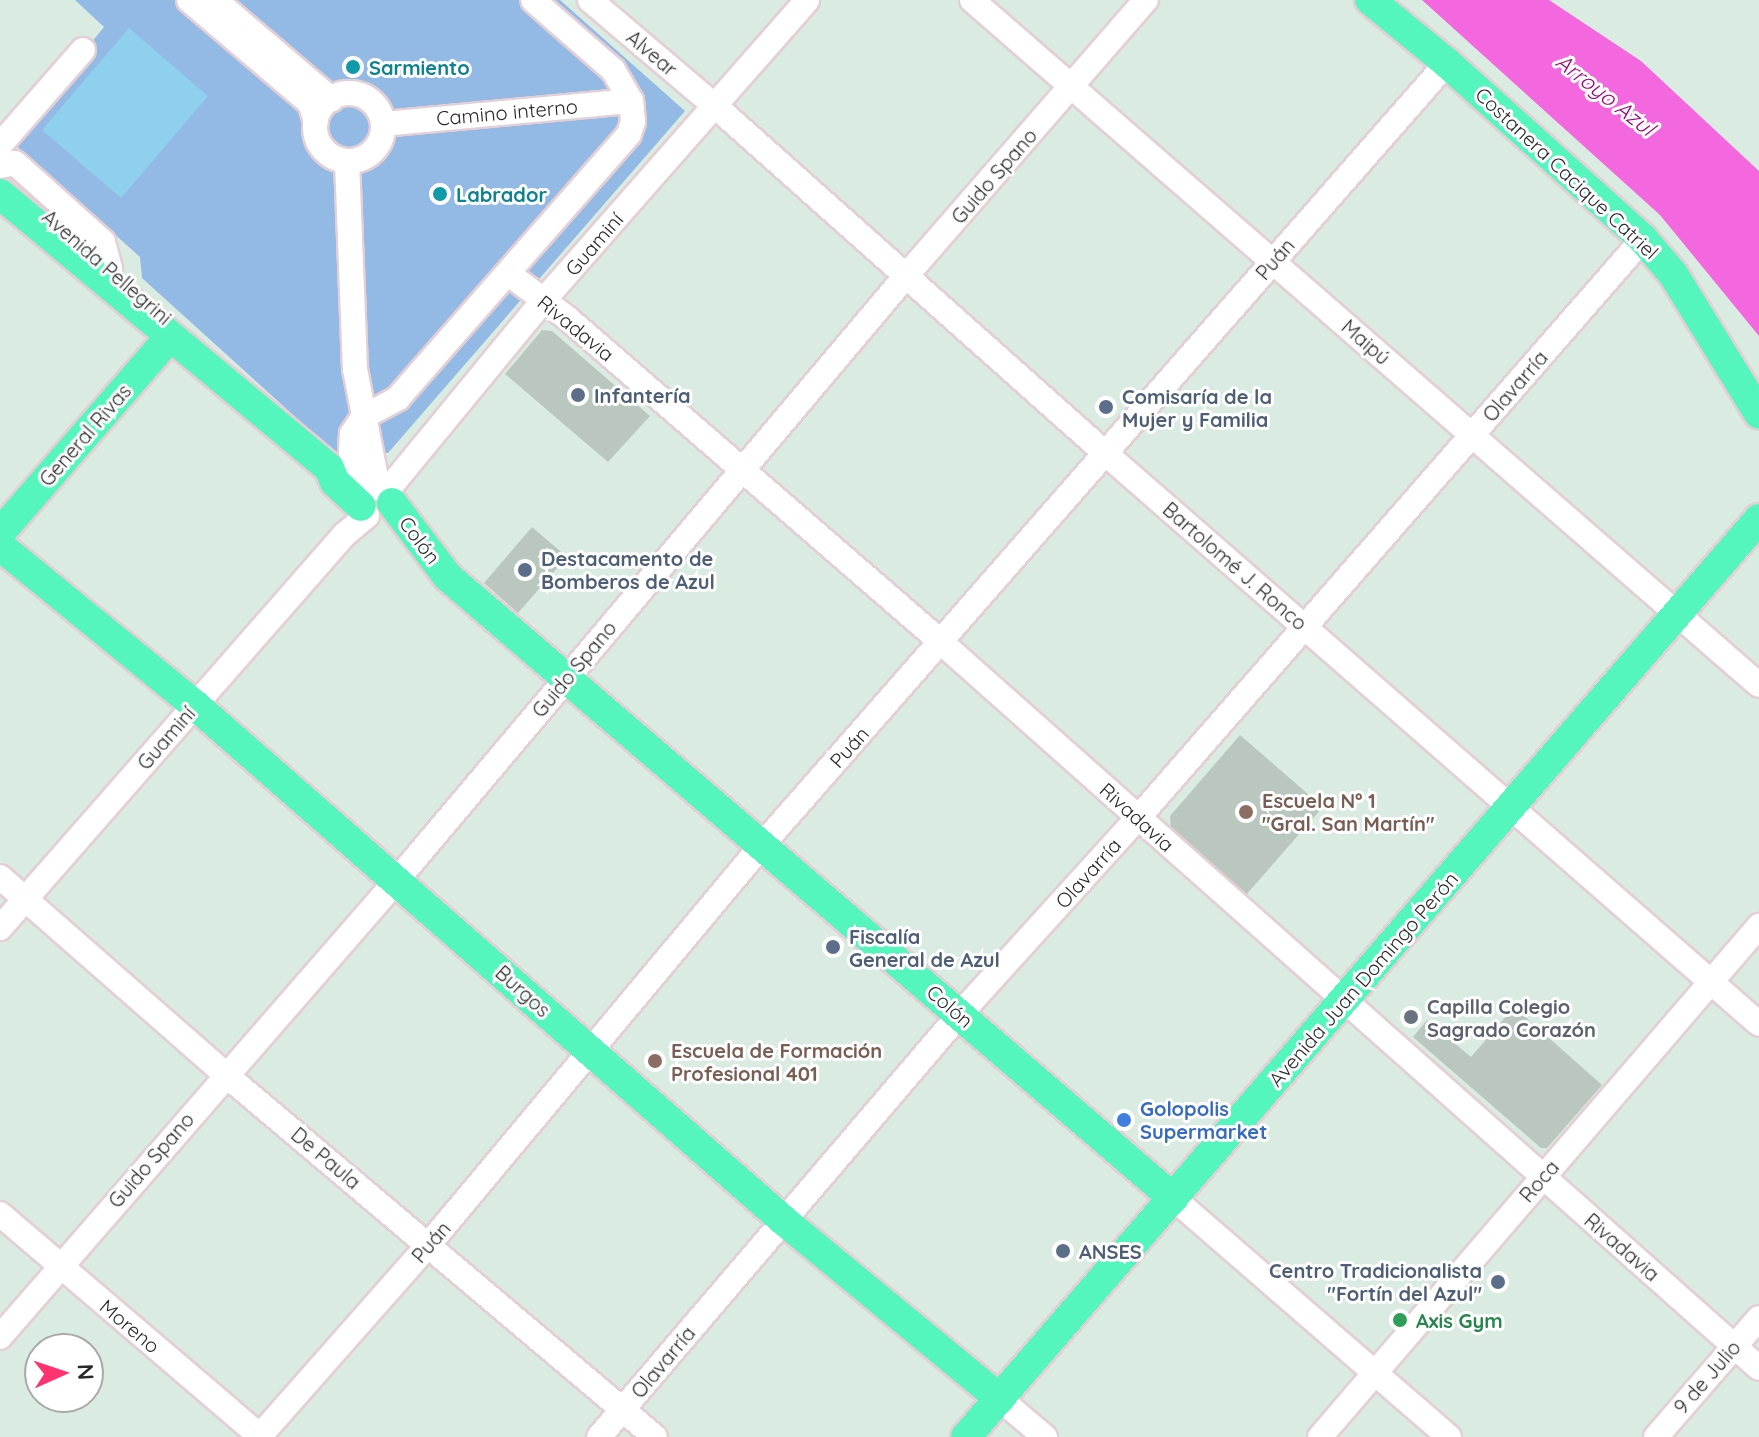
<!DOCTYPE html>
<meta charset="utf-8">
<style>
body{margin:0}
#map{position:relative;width:1759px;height:1437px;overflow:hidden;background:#daece2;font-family:Quicksand,sans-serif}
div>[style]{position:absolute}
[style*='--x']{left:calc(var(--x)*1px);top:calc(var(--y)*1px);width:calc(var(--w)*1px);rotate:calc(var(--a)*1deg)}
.green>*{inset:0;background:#93b9e5}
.pitch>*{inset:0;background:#8ed0ed}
.water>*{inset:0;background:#f368de}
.building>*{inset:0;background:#b9c7bf}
.roads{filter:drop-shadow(2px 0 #e3cfd5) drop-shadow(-2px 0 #e3cfd5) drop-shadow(0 2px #e3cfd5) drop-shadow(0 -2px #e3cfd5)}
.minor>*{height:24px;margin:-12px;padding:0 12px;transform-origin:12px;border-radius:12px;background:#fff}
.minor>.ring{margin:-12px;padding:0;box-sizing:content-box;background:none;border:24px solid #fff;border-radius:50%}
.major>*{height:30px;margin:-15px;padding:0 15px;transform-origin:15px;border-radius:15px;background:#55f6bd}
.dots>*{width:22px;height:22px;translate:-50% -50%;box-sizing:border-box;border:4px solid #fff;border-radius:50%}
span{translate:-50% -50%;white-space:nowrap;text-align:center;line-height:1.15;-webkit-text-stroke:6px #fff;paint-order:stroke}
.street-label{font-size:20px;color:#292929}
.culture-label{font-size:20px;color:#0d838f;font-weight:700}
.left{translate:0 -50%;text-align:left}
.service-label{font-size:20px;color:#4e5e75;font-weight:700}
.right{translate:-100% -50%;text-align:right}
.education-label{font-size:20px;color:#785e54;font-weight:700}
.worship-label{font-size:20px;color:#5b616d;font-weight:700}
.shop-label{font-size:20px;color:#366cbe;font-weight:700}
.leisure-label{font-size:20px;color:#27864d;font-weight:700}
.water-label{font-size:22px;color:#9d087c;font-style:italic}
.north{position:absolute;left:24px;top:1333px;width:80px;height:80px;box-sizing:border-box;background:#fff;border:2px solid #a9a9a9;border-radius:50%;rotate:87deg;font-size:22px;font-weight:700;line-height:32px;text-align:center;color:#292929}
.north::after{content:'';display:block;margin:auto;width:28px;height:36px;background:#ff3371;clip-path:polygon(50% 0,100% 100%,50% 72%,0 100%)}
</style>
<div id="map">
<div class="green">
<i style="clip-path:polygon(75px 0,560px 0,685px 111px,388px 453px,334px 452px,142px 278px,140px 257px,11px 141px,104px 27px)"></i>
</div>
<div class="pitch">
<i style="clip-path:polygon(129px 28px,208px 96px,121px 198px,42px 130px)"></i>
</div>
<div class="water">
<i style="clip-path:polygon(1422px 0,1549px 0,1641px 61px,1759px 171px,1759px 336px,1660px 215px)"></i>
</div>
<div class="building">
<i style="clip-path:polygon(542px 330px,552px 331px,650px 416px,608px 462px,505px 374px)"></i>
<i style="clip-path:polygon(532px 527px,567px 557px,518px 613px,484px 583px)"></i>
<i style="clip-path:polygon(1240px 735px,1323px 807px,1246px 895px,1171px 830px,1170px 816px)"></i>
<i style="clip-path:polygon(1514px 1007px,1602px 1085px,1547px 1148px,1541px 1148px,1413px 1037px,1427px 1020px,1471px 1057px)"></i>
</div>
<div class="roads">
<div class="minor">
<i style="--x:189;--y:0;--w:159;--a:40.4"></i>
<i style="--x:310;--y:103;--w:19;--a:72"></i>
<i style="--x:215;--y:0;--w:153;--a:40.5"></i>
<i style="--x:590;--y:0;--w:162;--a:40.3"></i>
<i style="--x:714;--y:105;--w:523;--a:41.67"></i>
<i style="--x:1105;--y:453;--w:868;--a:41.12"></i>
<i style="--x:972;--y:0;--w:1043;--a:41.04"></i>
<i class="ring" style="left:315px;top:93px;width:44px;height:44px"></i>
<i style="--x:383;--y:124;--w:249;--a:-5.3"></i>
<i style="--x:0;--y:145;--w:126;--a:-48.9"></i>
<i style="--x:347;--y:161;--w:208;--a:87.8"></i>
<i style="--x:355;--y:369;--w:121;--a:79.1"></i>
<i style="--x:0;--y:166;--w:15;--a:-11"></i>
<i style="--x:15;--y:163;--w:118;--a:41.9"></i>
<i style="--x:103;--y:242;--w:28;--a:75"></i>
<i style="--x:509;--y:274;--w:73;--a:37.2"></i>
<i style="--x:567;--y:318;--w:496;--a:40.9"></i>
<i style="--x:942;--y:643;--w:1092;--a:41.59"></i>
<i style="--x:371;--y:489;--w:31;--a:-126"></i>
<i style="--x:353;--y:464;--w:12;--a:-99"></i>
<i style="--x:351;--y:452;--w:18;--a:-87"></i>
<i style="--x:352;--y:434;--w:20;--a:-57"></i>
<i style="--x:363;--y:417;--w:40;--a:-28"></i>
<i style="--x:398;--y:398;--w:351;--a:-48.8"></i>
<i style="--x:629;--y:134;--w:13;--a:-72"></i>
<i style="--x:633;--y:122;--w:21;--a:-95"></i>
<i style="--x:631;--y:101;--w:36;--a:-120"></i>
<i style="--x:613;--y:70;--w:106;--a:-138.8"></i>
<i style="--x:386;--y:492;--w:247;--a:-50.6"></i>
<i style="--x:543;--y:301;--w:400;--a:-48.7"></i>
<i style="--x:0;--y:877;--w:300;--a:41.2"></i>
<i style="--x:226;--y:1075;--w:561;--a:40.16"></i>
<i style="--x:0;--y:928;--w:522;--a:-48.8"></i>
<i style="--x:344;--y:535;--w:30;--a:-40"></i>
<i style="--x:1173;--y:1198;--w:365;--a:40.9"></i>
<i style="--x:0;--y:1214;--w:343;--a:40.5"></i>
<i style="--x:0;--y:1337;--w:605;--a:-49.02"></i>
<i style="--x:397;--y:880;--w:788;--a:-49.89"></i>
<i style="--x:905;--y:277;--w:367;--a:-49"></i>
<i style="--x:1000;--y:1399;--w:59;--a:40.2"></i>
<i style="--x:259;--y:1437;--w:259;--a:-48.6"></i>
<i style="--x:430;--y:1243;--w:520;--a:-50.15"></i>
<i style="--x:763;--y:844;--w:1038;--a:-48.79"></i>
<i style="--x:599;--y:1437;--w:556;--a:-49.52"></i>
<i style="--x:960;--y:1014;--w:265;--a:-47.8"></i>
<i style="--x:1138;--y:818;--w:768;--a:-48.91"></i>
<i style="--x:1320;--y:1437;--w:674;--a:-49.33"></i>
<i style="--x:1656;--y:1437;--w:157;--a:-49.1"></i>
</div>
<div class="major">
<i style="--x:1370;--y:0;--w:99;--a:39.3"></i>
<i style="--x:1447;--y:63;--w:263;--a:41.9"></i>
<i style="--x:1643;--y:239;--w:46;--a:49.4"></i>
<i style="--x:1673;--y:274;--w:164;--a:58.4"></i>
<i style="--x:0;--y:194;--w:428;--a:39.8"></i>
<i style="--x:329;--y:468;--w:15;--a:67"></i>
<i style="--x:335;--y:482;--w:35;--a:43"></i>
<i style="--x:392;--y:503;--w:93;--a:52.9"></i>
<i style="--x:448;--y:577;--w:955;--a:40.58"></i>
<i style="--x:0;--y:533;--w:259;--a:-49.1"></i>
<i style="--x:0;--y:546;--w:252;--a:39.2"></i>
<i style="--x:195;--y:705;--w:782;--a:41.21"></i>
<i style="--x:783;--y:1220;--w:281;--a:39.5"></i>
<i style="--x:966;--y:1437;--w:1213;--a:-49.18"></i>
</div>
</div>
<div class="dots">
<i style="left:353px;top:67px;background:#0f9aa8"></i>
<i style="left:440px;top:194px;background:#0f9aa8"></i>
<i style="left:578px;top:395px;background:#5c6f8a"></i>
<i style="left:1106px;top:407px;background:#5c6f8a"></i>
<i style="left:525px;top:570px;background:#5c6f8a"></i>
<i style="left:1246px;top:812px;background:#8d6e63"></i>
<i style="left:833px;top:947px;background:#5c6f8a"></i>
<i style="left:1411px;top:1017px;background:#6b7280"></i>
<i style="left:655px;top:1061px;background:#8d6e63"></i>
<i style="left:1124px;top:1120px;background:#3f7fe0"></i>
<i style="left:1063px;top:1251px;background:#5c6f8a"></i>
<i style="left:1498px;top:1282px;background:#5c6f8a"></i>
<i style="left:1400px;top:1320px;background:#2e9e5b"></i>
</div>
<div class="street-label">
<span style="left:652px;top:53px;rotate:40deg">Alvear</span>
<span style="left:507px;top:112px;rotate:-5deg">Camino interno</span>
<span style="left:1567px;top:173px;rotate:43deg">Costanera Cacique Catriel</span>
<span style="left:994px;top:176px;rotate:-49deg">Guido Spano</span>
<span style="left:594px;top:244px;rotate:-49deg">Guaminí</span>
<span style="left:1275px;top:259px;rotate:-49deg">Puán</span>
<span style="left:107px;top:267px;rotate:41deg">Avenida Pellegrini</span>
<span style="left:576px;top:328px;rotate:39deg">Rivadavia</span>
<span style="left:1366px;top:342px;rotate:41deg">Maipú</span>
<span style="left:1515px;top:386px;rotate:-49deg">Olavarría</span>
<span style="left:85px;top:435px;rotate:-49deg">General Rivas</span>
<span style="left:420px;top:540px;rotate:53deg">Colón</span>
<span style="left:1235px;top:566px;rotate:41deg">Bartolomé J. Ronco</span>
<span style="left:574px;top:669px;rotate:-50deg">Guido Spano</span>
<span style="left:166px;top:738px;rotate:-49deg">Guaminí</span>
<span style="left:849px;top:747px;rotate:-48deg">Puán</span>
<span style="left:1137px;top:817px;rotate:42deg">Rivadavia</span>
<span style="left:1088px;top:873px;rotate:-48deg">Olavarría</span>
<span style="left:1363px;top:979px;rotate:-49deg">Avenida Juan Domingo Perón</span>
<span style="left:523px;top:991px;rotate:42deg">Burgos</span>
<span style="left:950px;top:1006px;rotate:41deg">Colón</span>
<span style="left:326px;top:1158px;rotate:40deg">De Paula</span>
<span style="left:151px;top:1160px;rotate:-49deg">Guido Spano</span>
<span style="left:1539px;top:1181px;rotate:-49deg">Roca</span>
<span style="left:431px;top:1242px;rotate:-49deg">Puán</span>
<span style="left:1622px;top:1247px;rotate:41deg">Rivadavia</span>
<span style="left:130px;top:1326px;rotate:40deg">Moreno</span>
<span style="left:663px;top:1362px;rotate:-50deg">Olavarría</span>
<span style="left:1707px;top:1377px;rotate:-49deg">9 de Julio</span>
</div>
<div class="culture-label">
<span class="left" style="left:369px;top:67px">Sarmiento</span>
<span class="left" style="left:456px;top:194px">Labrador</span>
</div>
<div class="service-label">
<span class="left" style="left:594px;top:395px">Infantería</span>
<span class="left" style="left:1122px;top:408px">Comisaría de la<br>Mujer y Familia</span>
<span class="left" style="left:541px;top:570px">Destacamento de<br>Bomberos de Azul</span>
<span class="left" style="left:849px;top:948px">Fiscalía<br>General de Azul</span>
<span class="left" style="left:1079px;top:1251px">ANSES</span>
<span class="right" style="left:1482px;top:1282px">Centro Tradicionalista<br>"Fortín del Azul"</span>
</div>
<div class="education-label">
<span class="left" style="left:1262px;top:812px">Escuela Nº 1<br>"Gral. San Martín"</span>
<span class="left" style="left:671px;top:1062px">Escuela de Formación<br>Profesional 401</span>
</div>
<div class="worship-label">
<span class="left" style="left:1427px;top:1018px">Capilla Colegio<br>Sagrado Corazón</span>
</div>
<div class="shop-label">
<span class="left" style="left:1140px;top:1120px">Golopolis<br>Supermarket</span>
</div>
<div class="leisure-label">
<span class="left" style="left:1416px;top:1320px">Axis Gym</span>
</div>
<div class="water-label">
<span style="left:1605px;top:95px;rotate:38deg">Arroyo Azul</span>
</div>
<div class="north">N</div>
</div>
